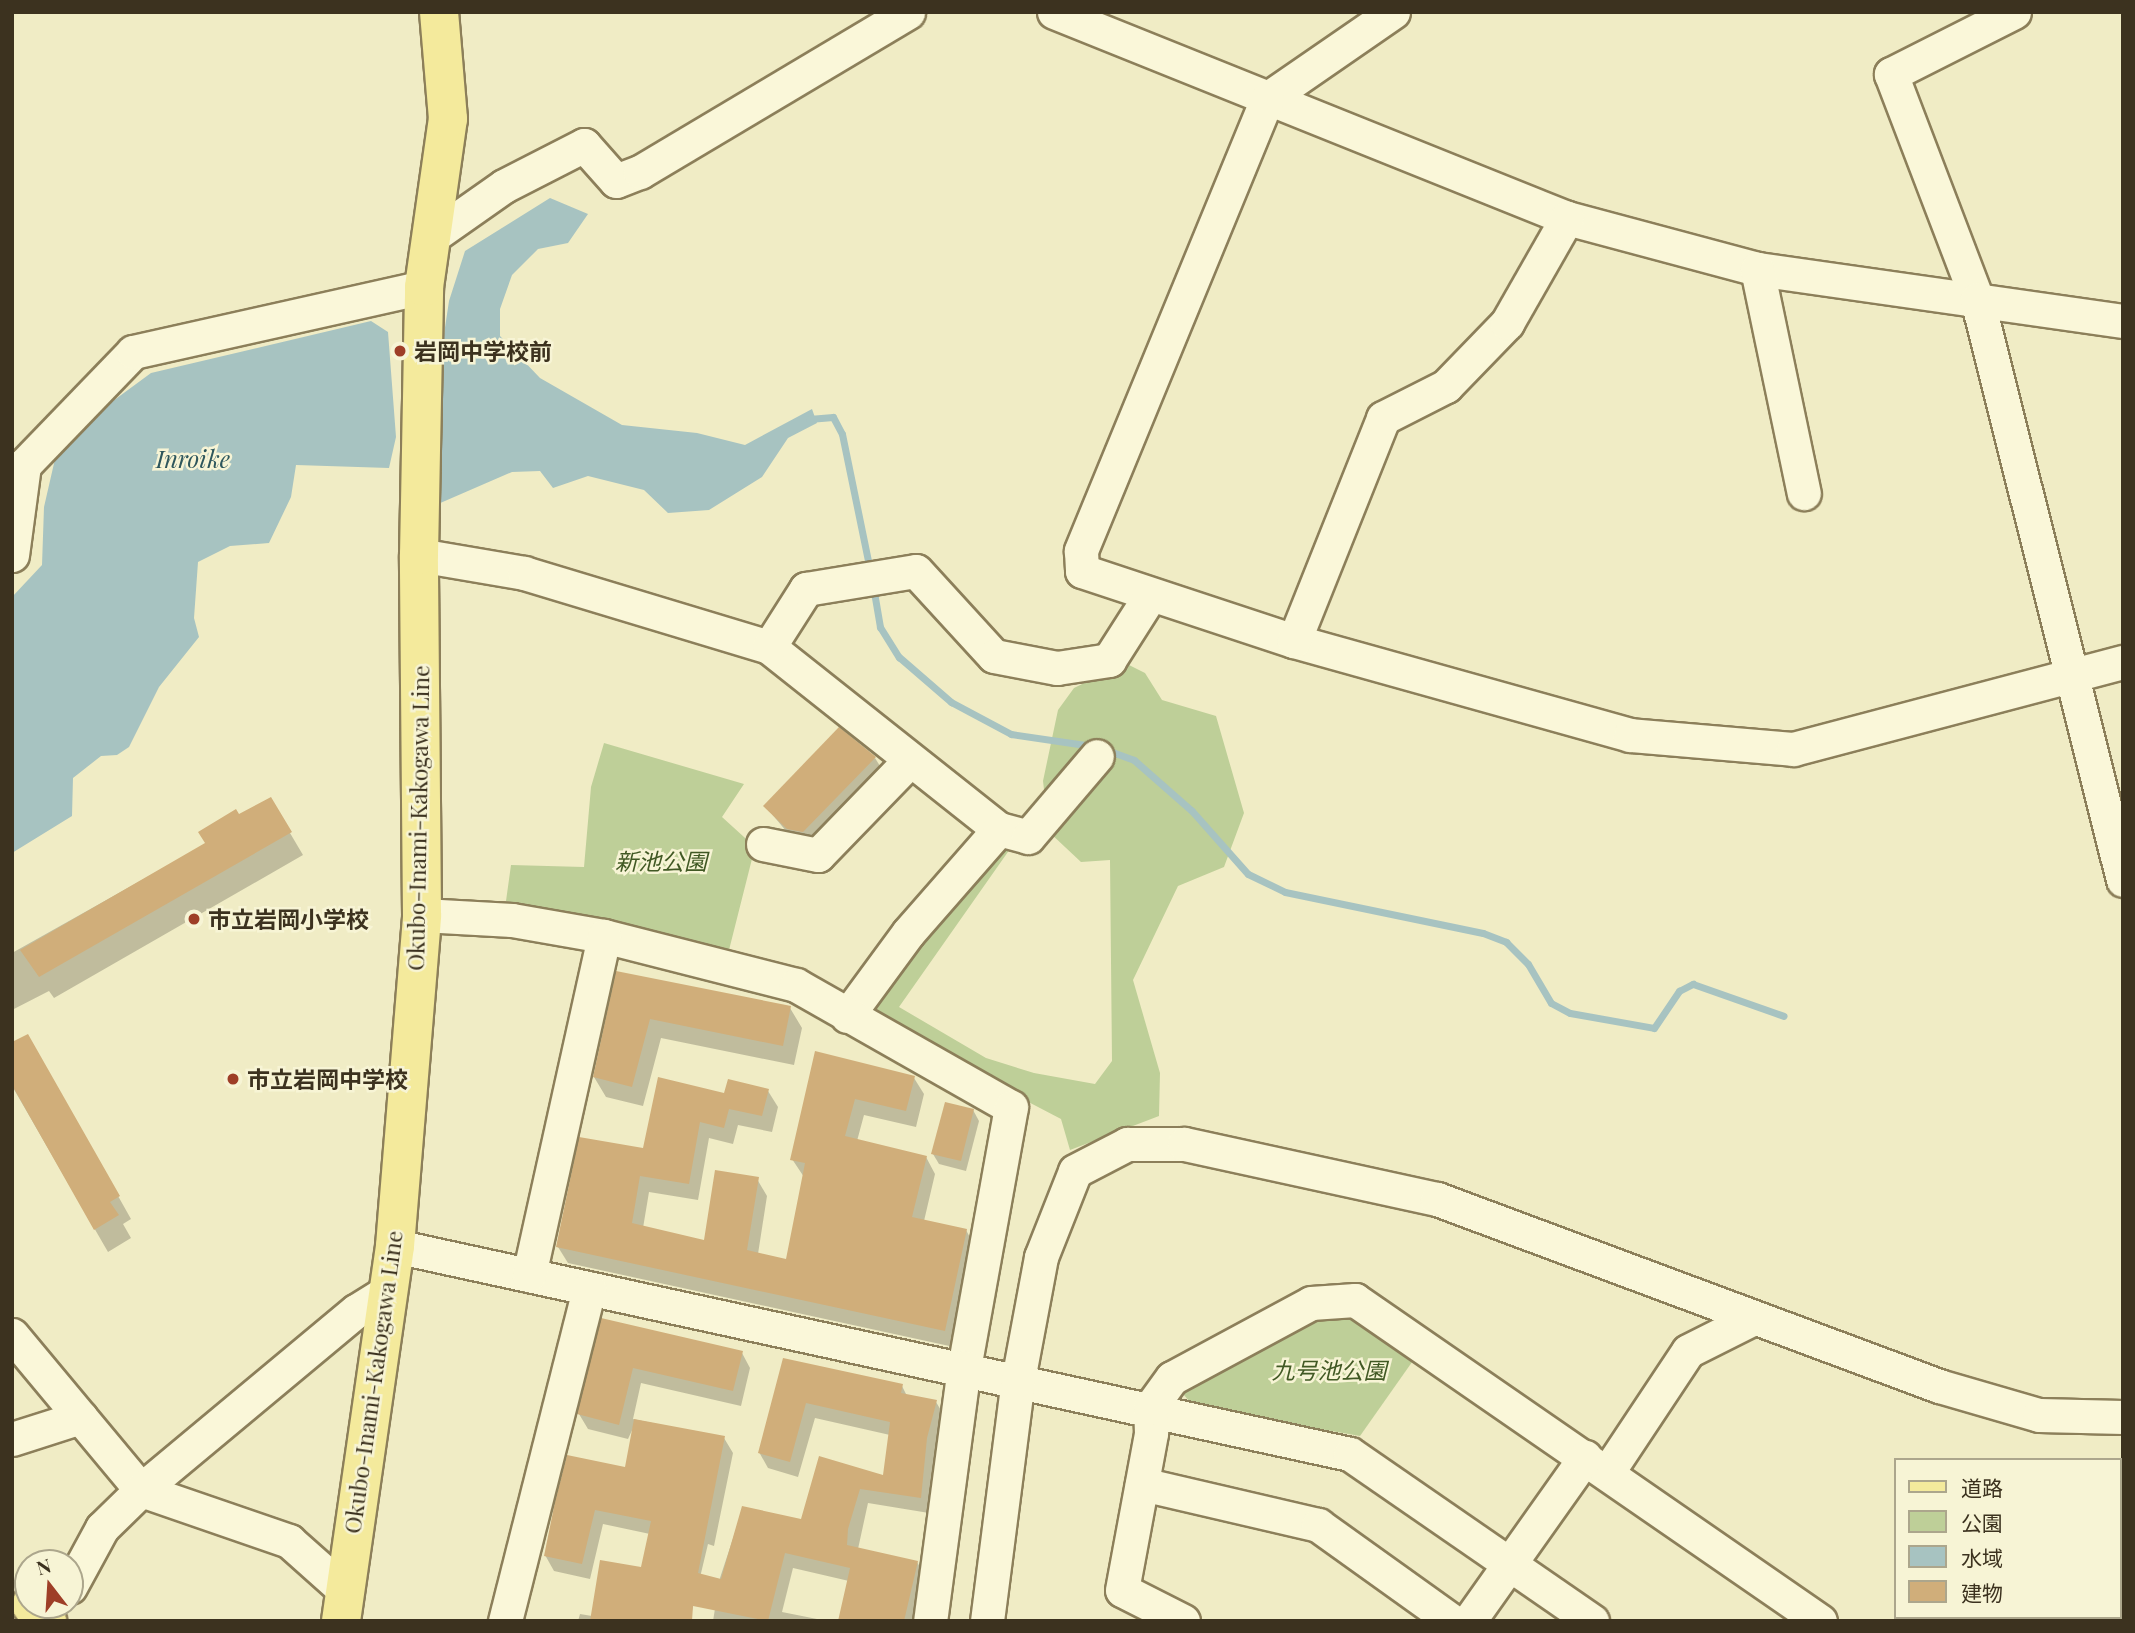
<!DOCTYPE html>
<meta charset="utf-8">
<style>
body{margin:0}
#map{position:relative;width:2135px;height:1633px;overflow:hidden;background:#f0ecc5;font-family:"Playfair Display","Noto Sans JP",serif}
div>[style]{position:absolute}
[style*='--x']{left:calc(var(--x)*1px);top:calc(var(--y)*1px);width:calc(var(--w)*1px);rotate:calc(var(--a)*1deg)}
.green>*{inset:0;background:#becf98}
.water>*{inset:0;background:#a7c3c1}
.shadow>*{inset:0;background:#0003}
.stream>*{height:7px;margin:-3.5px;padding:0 3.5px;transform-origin:3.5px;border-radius:3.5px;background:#a7c3c1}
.building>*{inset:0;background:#d0ae7a}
.roads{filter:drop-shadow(2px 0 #8c7f5a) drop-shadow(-2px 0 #8c7f5a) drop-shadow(0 2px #8c7f5a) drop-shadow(0 -2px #8c7f5a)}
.minor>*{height:33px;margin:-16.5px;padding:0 16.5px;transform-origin:16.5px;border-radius:16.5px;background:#faf7d9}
.major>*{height:38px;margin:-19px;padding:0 19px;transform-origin:19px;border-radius:19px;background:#f4ea9c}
.dots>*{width:19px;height:19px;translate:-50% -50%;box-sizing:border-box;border:4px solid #f7f4d5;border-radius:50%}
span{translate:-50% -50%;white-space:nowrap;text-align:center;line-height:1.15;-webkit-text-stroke:5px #f7f4d5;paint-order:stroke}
.poi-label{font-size:23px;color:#3c321f;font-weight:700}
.left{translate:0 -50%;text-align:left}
.street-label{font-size:23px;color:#3c321f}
.park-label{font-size:23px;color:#415924;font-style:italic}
.water-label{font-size:24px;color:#2d565c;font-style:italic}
.frame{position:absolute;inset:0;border:14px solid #3c321f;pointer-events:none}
.legend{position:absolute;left:1894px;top:1458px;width:228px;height:161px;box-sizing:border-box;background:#f7f4d5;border:2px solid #aca68c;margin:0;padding:9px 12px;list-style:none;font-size:21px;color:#3c321f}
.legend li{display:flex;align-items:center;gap:14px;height:35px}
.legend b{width:35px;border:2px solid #aca68c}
.north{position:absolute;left:14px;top:1549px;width:70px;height:70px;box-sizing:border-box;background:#f7f4d5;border:2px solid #aca68c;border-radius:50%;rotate:343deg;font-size:19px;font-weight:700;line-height:28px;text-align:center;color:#3c321f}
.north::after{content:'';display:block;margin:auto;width:24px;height:32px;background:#9e3e27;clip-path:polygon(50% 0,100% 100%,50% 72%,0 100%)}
</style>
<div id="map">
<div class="green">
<i style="clip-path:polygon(1125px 663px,1145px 673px,1162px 700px,1216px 716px,1244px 813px,1224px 867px,1178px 886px,1133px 980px,1160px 1073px,1159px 1116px,1070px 1150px,1061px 1119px,867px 1018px,901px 963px,1006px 840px,1010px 849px,899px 1007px,986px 1058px,1034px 1073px,1095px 1084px,1112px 1061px,1110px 860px,1081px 862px,1049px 832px,1043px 781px,1058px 710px,1074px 688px)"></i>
<i style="clip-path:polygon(604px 743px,744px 784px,722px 817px,755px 847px,728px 954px,506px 901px,511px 865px,584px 867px,591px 787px)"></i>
<i style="clip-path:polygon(1346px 1310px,1417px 1355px,1360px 1436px,1194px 1407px,1179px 1389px,1296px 1319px)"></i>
</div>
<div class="water">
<i style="clip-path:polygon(550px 198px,588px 214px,568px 243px,538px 249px,512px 275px,500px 309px,500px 336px,540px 378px,622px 425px,697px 433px,745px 445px,812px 409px,817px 423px,788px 438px,762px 477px,709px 510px,668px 513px,644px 490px,588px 476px,553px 488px,540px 471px,512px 472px,438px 504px,441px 354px,449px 301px,465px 251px)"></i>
<i style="clip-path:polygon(371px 321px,388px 332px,396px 437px,389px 468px,296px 465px,291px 497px,269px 543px,230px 546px,198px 562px,194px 618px,199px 637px,159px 687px,129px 747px,117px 755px,101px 756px,73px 778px,72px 816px,12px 853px,12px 597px,42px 565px,44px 507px,55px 459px,98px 412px,151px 373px)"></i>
</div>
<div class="shadow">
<i style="clip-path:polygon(875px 758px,885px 774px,813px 848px,798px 845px,765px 806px)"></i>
<i style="clip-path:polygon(239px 817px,290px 833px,303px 855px,54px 998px,49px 991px,12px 1010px,12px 953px,206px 844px)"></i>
<i style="clip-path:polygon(617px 973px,790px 1008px,802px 1028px,794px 1065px,661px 1038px,643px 1106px,606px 1097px,594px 1077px)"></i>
<i style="clip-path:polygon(28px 1036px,131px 1219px,123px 1224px,131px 1238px,108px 1252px,12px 1086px,12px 1044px)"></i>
<i style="clip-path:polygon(816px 1054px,914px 1078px,924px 1094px,916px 1127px,864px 1115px,857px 1141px,926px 1157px,935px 1174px,924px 1221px,966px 1230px,975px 1247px,954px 1347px,568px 1263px,558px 1247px,644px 1150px,726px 1095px,768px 1091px,778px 1107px,772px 1132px,738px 1125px,733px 1144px,709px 1138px,698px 1200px,649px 1192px,643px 1228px,706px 1242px,757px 1179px,767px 1196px,758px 1254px,787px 1261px,804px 1177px,792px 1159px)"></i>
<i style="clip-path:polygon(973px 1110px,979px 1121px,966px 1171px,939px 1164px,933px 1154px)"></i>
<i style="clip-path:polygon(603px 1320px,742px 1353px,750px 1368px,741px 1406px,641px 1383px,633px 1419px,724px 1438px,733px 1453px,714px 1546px,708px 1544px,691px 1615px,645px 1621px,578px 1621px,580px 1614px,592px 1616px,642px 1569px,650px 1534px,603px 1524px,590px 1579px,554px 1571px,545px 1555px,626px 1469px,634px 1426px,628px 1439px,588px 1429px,579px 1414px)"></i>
<i style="clip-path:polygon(784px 1360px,902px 1386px,907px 1396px,936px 1402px,945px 1417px,935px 1454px,929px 1513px,868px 1503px,858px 1549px,917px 1562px,926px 1578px,916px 1621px,840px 1621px,849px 1581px,793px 1568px,782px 1612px,827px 1621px,713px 1621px,720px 1578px,743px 1508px,802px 1521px,820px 1458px,884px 1477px,890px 1435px,815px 1418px,798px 1477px,768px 1468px,759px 1452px)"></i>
</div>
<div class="stream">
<i style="--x:809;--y:419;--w:24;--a:-5"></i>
<i style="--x:833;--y:417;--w:19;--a:62"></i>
<i style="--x:842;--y:434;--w:140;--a:78.4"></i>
<i style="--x:873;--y:586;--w:42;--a:80.3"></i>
<i style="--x:880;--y:627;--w:36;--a:58"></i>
<i style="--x:899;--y:657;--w:69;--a:40.9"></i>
<i style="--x:951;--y:702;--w:68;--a:28.1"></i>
<i style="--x:1011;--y:734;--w:82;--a:8.4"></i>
<i style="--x:1104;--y:749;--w:32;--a:20"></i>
<i style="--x:1134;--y:760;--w:77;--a:41.3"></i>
<i style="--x:1192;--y:811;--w:84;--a:48.4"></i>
<i style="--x:1248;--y:874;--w:41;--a:25.9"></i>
<i style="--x:1285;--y:892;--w:202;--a:11.7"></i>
<i style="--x:1483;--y:933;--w:25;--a:21"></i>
<i style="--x:1506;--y:942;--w:31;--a:45"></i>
<i style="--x:1528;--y:964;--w:45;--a:59.5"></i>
<i style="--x:1551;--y:1003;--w:21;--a:28"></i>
<i style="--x:1570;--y:1013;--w:85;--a:10.1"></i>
<i style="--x:1654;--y:1028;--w:45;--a:-56"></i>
<i style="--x:1679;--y:991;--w:16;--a:-27"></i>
<i style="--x:1693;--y:984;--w:96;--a:19.4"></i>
</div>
<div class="building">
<i style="clip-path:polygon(839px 727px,876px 757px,803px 832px,787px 829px,763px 806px)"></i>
<i style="clip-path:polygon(271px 797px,292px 832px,39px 977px,20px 950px,205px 843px,198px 832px,236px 809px,239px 814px)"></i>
<i style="clip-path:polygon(616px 971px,791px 1006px,783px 1046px,650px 1019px,632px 1087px,593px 1077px)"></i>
<i style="clip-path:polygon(28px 1034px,120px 1196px,110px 1202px,119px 1215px,94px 1230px,12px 1085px,12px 1042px)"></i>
<i style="clip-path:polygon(815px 1051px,915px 1076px,906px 1111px,855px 1099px,845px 1136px,927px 1156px,912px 1217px,967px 1229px,945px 1331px,556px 1247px,579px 1137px,643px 1148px,658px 1077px,724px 1093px,728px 1079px,769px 1089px,762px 1116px,729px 1109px,724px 1128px,700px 1122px,689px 1184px,640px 1176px,632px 1223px,704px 1240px,715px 1170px,759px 1177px,747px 1250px,786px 1259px,805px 1163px,790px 1160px)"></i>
<i style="clip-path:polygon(945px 1102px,974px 1109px,961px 1161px,931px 1154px)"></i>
<i style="clip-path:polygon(601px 1318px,743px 1351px,733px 1391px,633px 1368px,619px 1425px,577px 1414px)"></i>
<i style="clip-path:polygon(783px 1358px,903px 1384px,901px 1393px,937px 1400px,927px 1438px,921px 1498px,860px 1489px,848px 1529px,847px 1545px,918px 1561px,904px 1621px,838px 1621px,850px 1568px,785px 1553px,768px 1621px,693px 1606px,692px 1621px,590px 1621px,600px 1560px,641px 1567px,651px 1521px,595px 1510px,582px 1564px,544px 1556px,555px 1502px,567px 1455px,625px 1467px,634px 1419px,725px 1436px,698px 1573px,721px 1579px,742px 1506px,801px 1519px,819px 1456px,883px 1475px,890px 1422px,806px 1403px,790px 1462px,758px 1453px)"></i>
</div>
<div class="roads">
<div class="minor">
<i style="--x:1054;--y:12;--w:553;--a:21.88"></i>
<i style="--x:1567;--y:218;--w:197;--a:15"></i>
<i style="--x:1757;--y:269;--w:370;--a:8.1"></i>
<i style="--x:1393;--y:12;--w:153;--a:145.4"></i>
<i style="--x:1267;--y:99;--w:489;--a:112.4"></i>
<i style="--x:1081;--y:551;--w:20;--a:87"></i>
<i style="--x:1082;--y:571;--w:223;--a:18.3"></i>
<i style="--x:1294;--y:641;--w:349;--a:15.6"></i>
<i style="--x:1630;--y:735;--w:164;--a:4.9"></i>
<i style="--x:1793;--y:749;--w:341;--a:-14.8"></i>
<i style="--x:2014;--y:12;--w:138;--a:153.2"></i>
<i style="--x:1891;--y:74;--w:241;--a:69.1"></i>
<i style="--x:1977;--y:299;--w:599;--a:75.89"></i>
<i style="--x:430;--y:238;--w:90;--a:-35.1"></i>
<i style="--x:504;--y:186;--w:90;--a:-27.1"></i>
<i style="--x:584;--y:145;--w:48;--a:48.4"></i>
<i style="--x:616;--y:181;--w:26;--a:-21"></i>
<i style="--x:640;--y:172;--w:312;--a:-30.8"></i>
<i style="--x:1757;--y:269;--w:229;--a:78.2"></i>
<i style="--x:12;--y:555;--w:91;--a:-82.4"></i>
<i style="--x:24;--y:465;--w:157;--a:-46"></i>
<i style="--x:133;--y:352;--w:298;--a:-12.6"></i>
<i style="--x:419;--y:555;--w:107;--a:9.7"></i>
<i style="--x:524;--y:573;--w:256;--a:16.8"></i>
<i style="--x:769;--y:647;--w:293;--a:38.4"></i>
<i style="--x:999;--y:829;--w:138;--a:131.2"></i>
<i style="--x:908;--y:933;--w:103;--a:126.3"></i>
<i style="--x:1294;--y:641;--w:240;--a:-68.2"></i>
<i style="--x:1383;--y:418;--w:71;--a:-26.9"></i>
<i style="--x:1446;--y:386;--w:88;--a:-45.9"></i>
<i style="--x:1507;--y:323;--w:121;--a:-60.3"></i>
<i style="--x:769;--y:647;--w:69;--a:-57.5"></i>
<i style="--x:806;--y:589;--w:111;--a:-9.3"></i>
<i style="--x:916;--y:571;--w:115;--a:47.5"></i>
<i style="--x:994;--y:656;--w:64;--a:10.8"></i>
<i style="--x:1057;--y:668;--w:53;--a:-8.7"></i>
<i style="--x:1109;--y:660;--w:76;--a:-57.4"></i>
<i style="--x:999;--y:829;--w:30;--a:15"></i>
<i style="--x:1028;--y:837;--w:106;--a:-49.6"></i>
<i style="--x:763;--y:844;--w:56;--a:11.3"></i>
<i style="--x:818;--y:855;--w:132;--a:-45.9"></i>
<i style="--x:422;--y:915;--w:90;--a:3.2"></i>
<i style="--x:512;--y:920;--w:93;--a:9.9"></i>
<i style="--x:604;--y:936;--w:198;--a:14.3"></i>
<i style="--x:796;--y:985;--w:247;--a:29.6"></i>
<i style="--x:1011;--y:1107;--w:264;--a:100.2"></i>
<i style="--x:964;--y:1367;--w:256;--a:97.6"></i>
<i style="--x:395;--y:1246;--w:977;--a:12.29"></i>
<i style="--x:1350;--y:1454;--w:294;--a:34.6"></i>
<i style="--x:529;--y:1275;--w:347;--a:-77.5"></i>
<i style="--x:12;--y:1335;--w:202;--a:50.2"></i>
<i style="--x:141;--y:1490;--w:157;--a:19"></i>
<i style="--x:289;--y:1541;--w:72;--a:41.6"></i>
<i style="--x:12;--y:1439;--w:72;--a:-17.7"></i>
<i style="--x:1607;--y:1473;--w:146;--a:-56.4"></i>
<i style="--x:1688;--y:1351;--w:74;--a:-26.6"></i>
<i style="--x:1142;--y:1484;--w:181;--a:13.1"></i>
<i style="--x:1318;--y:1525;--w:165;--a:35.6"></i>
<i style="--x:70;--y:1587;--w:67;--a:-61.5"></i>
<i style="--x:102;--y:1528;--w:54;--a:-44.3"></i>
<i style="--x:141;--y:1490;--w:280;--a:-39.8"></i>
<i style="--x:356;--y:1311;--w:36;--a:-32"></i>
<i style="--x:505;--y:1621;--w:343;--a:-75.8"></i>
<i style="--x:987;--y:1621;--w:243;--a:-82.7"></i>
<i style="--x:1018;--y:1380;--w:125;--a:-79.4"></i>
<i style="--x:1041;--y:1257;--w:92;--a:-68.4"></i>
<i style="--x:1075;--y:1171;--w:59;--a:-27.4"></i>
<i style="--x:1127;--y:1144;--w:57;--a:0"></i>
<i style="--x:1184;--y:1144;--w:259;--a:12.3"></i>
<i style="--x:1437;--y:1199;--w:536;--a:20.43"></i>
<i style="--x:1939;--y:1386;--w:104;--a:16.2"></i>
<i style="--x:2039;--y:1415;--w:84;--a:1.4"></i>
<i style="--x:1183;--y:1621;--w:68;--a:-153.1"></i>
<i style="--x:1122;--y:1590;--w:160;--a:-79.5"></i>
<i style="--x:1151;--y:1433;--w:25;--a:-92"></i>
<i style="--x:1150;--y:1408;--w:37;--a:-54"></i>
<i style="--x:1172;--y:1378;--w:158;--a:-28.3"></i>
<i style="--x:1311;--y:1303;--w:44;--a:-3.9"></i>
<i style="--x:1355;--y:1300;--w:565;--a:34.62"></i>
<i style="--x:1469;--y:1621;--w:201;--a:-54.7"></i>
</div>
<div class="major">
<i style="--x:31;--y:1605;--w:23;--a:45"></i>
<i style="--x:341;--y:1621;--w:379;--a:-81.8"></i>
<i style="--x:395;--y:1246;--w:332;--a:-85.3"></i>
<i style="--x:422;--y:915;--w:360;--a:-90.5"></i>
<i style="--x:419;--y:555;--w:268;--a:-88.9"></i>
<i style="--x:424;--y:287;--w:170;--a:-81.9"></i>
<i style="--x:448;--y:119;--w:107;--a:-94.8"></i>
</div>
</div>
<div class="dots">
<i style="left:400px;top:351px;background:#9e3e27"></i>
<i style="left:194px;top:919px;background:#9e3e27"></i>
<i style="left:233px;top:1079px;background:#9e3e27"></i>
</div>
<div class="poi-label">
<span class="left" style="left:414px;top:351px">岩岡中学校前</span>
<span class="left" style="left:208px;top:919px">市立岩岡小学校</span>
<span class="left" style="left:247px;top:1079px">市立岩岡中学校</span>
</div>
<div class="street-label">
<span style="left:418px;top:818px;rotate:-89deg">Okubo-Inami-Kakogawa Line</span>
<span style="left:373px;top:1382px;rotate:-82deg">Okubo-Inami-Kakogawa Line</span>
</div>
<div class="park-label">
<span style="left:661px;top:861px">新池公園</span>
<span style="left:1329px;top:1370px">九号池公園</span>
</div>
<div class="water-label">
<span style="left:193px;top:459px">Inroike</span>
</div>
<div class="frame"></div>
<ul class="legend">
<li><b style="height:9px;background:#f4ea9c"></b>道路</li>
<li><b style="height:19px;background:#becf98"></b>公園</li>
<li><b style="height:19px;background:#a7c3c1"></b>水域</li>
<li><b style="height:19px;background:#d0ae7a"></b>建物</li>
</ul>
<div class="north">N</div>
</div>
